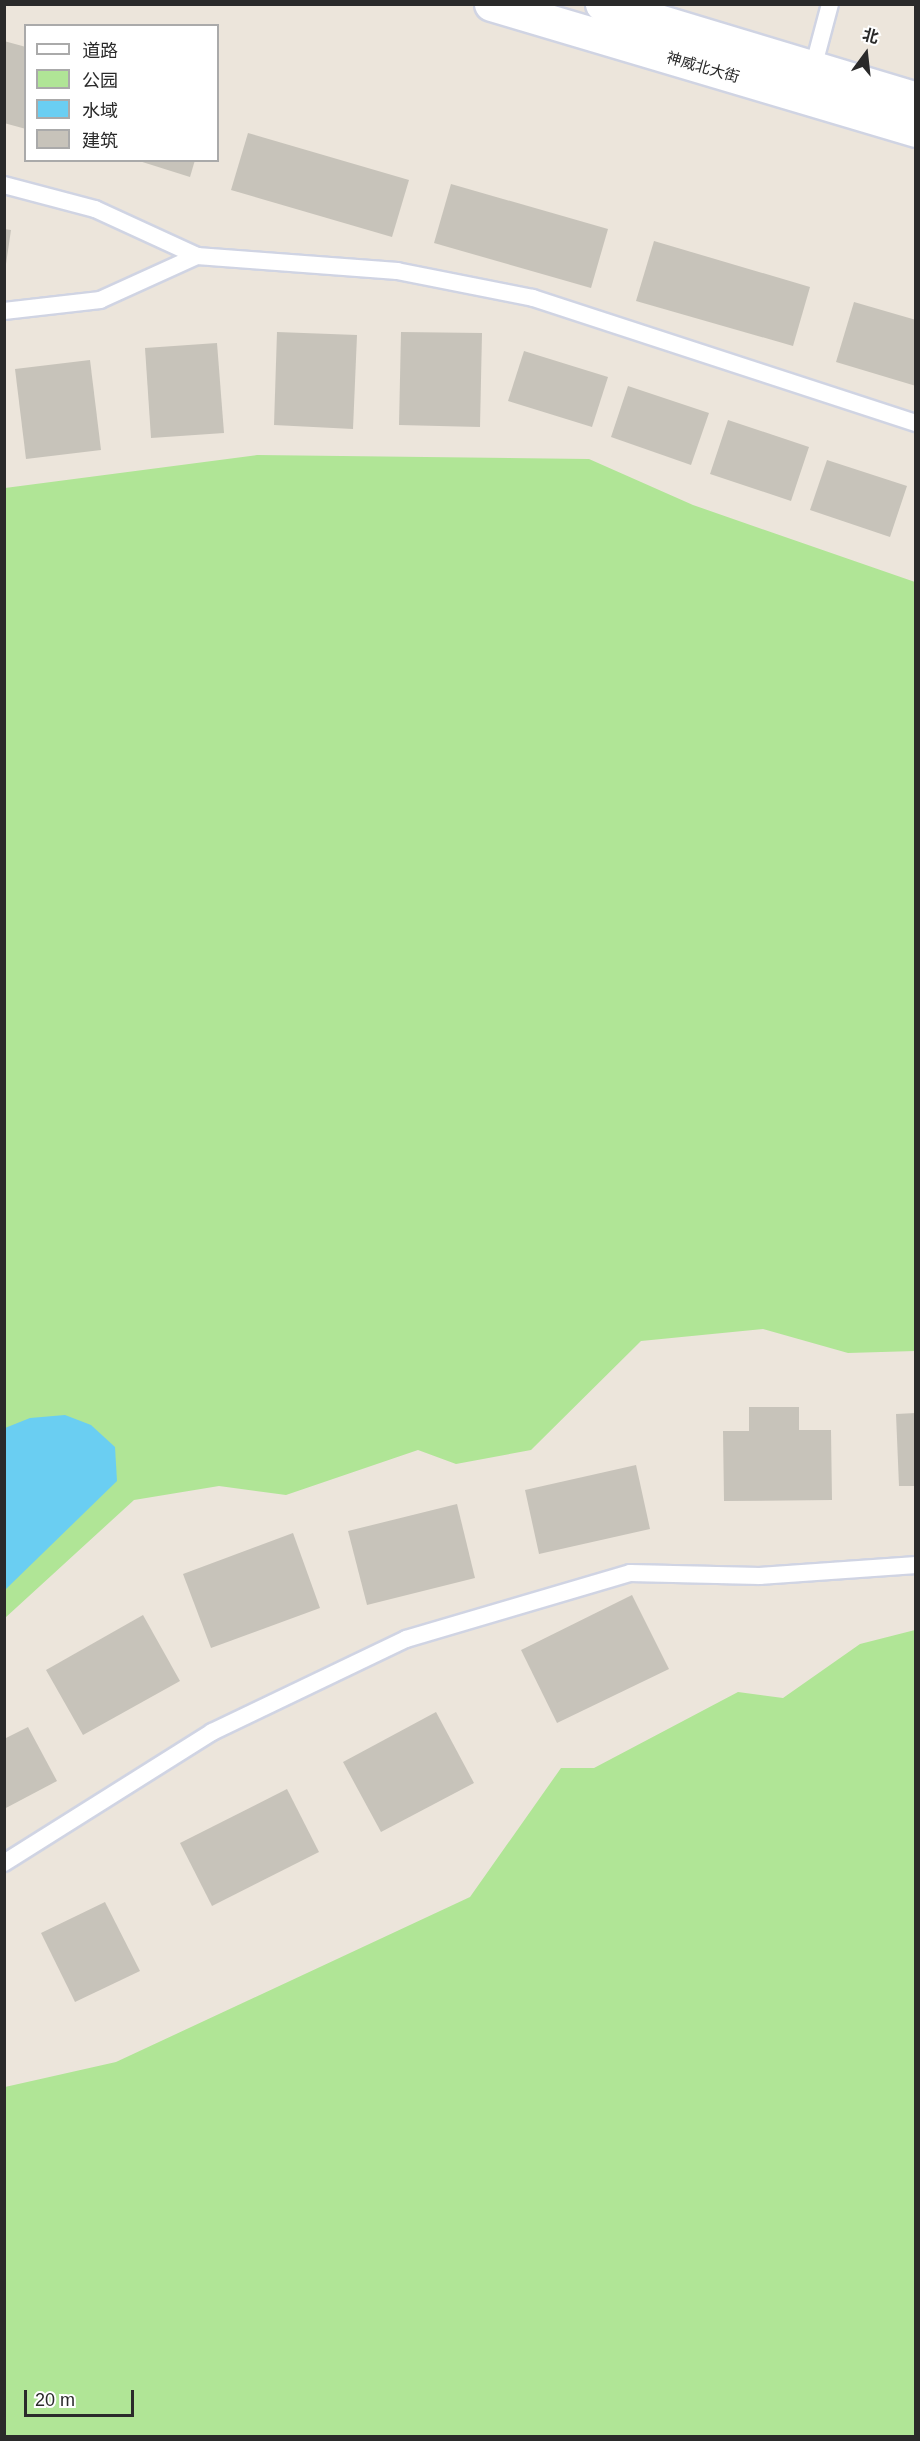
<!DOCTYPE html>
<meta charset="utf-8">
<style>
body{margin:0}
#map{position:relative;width:920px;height:2441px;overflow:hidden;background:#ece5db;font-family:Helvetica,"Noto Sans SC",sans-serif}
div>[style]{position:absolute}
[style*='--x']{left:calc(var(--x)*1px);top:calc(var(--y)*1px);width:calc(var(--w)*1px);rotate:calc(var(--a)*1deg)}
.green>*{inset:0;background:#b0e596}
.water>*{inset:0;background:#6acef2}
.building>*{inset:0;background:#c7c3ba}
.roads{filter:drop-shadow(2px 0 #d0d4e3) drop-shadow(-2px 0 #d0d4e3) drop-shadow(0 2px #d0d4e3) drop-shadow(0 -2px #d0d4e3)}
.service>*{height:16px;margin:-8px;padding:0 8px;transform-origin:8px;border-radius:8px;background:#fff}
.tertiary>*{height:33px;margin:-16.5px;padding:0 16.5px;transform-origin:16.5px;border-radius:16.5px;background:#fff}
span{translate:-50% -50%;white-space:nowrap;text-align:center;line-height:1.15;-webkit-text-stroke:5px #fff;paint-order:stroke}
.street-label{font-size:15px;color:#2a2a2a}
.frame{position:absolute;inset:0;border:6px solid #2a2a2a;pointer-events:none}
.legend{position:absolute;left:24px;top:24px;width:195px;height:138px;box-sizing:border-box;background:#fff;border:2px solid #aaa;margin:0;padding:8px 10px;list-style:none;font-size:18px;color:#2a2a2a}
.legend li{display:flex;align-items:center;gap:12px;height:30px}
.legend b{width:30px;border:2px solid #aaa}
.north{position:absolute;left:836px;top:24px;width:60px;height:60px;-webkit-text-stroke:4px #fff;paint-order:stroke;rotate:15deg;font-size:16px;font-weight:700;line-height:24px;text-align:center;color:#2a2a2a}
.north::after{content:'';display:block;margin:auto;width:21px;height:27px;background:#2a2a2a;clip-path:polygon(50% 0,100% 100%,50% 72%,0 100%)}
.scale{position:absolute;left:24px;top:2390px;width:110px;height:27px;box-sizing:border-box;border:3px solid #2a2a2a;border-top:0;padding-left:8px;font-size:18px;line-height:21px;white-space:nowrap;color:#2a2a2a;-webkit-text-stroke:4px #fff;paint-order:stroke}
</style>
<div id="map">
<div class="green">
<i style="clip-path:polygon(257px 455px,589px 459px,693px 505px,915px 582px,915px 1351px,848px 1353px,763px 1329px,641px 1341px,531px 1450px,456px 1464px,418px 1450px,286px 1495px,219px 1486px,134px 1500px,5px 1618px,5px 488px)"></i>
<i style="clip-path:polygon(915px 1630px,915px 2436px,5px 2436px,5px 2087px,116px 2062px,470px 1897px,561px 1768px,594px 1768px,738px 1692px,783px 1698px,860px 1644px)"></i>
</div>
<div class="water">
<i style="clip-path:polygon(65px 1415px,91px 1425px,115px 1447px,117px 1481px,5px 1590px,5px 1428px,30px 1418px)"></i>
</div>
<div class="building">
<i style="clip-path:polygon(4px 41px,26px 47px,26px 129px,4px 123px)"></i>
<i style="clip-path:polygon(248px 133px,409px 180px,392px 237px,231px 190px)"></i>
<i style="clip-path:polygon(136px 160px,195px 160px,190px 177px)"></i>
<i style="clip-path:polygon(451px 184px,608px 229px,591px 288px,434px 243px)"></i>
<i style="clip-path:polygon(4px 229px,11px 230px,6px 264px,4px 264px)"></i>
<i style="clip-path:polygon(654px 241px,810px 287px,793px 346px,636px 301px)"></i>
<i style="clip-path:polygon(854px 302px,916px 320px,916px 386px,836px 362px)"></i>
<i style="clip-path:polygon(277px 332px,357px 335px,353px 429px,274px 425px)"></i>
<i style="clip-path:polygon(401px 332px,482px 333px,480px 427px,399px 425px)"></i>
<i style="clip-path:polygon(217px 343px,224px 433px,151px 438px,145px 348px)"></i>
<i style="clip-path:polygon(524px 351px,608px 377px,592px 427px,508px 401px)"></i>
<i style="clip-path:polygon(90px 360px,101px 450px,26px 459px,15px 369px)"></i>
<i style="clip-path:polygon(628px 386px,709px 413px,691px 465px,611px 437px)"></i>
<i style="clip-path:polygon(728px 420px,809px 447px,791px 501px,710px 474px)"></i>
<i style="clip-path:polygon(827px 460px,907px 486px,890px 537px,810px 510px)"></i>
<i style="clip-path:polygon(749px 1407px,799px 1407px,799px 1430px,831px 1430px,832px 1500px,724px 1501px,723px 1431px,749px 1431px)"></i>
<i style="clip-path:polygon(916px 1413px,916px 1486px,899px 1486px,896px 1414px)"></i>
<i style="clip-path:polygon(636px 1465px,650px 1529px,539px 1554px,525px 1490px)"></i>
<i style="clip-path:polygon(457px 1504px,475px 1578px,367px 1605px,348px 1531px)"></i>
<i style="clip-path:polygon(293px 1533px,320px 1608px,211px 1648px,183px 1574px)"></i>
<i style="clip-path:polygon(632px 1595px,669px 1669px,557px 1723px,521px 1650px)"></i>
<i style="clip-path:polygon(143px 1615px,180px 1681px,83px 1735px,46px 1670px)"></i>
<i style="clip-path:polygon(436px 1712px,474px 1783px,381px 1832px,343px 1762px)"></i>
<i style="clip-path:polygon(28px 1727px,57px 1781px,4px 1809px,4px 1739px)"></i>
<i style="clip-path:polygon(287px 1789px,319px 1852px,212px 1906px,180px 1843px)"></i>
<i style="clip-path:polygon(105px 1902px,140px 1971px,75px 2002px,41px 1933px)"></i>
</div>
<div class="roads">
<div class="service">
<i style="--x:813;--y:68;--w:66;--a:-75.1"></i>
<i style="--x:4;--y:185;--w:94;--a:14.8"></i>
<i style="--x:95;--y:209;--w:112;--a:24.7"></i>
<i style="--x:197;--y:256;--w:201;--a:4.3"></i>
<i style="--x:397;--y:271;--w:139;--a:11.2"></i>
<i style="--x:533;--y:298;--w:403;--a:18.1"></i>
<i style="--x:4;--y:311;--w:97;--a:-6.5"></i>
<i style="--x:100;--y:300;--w:107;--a:-24.4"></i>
<i style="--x:4;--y:1863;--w:246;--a:-32.2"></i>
<i style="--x:212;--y:1732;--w:215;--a:-25.6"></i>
<i style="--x:406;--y:1639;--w:234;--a:-16.4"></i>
<i style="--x:630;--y:1573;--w:130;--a:1.3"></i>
<i style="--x:760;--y:1576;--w:156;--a:-4"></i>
</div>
<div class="tertiary">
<i style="--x:491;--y:4;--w:443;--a:16.5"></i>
<i style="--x:602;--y:4;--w:328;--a:16.8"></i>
</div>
</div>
<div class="street-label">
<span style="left:703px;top:67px;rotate:16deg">神威北大街</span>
</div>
<div class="frame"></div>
<ul class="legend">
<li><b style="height:8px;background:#fff"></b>道路</li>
<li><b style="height:16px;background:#b0e596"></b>公园</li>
<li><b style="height:16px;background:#6acef2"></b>水域</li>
<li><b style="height:16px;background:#c7c3ba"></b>建筑</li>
</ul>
<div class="north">北</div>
<div class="scale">20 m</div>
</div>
